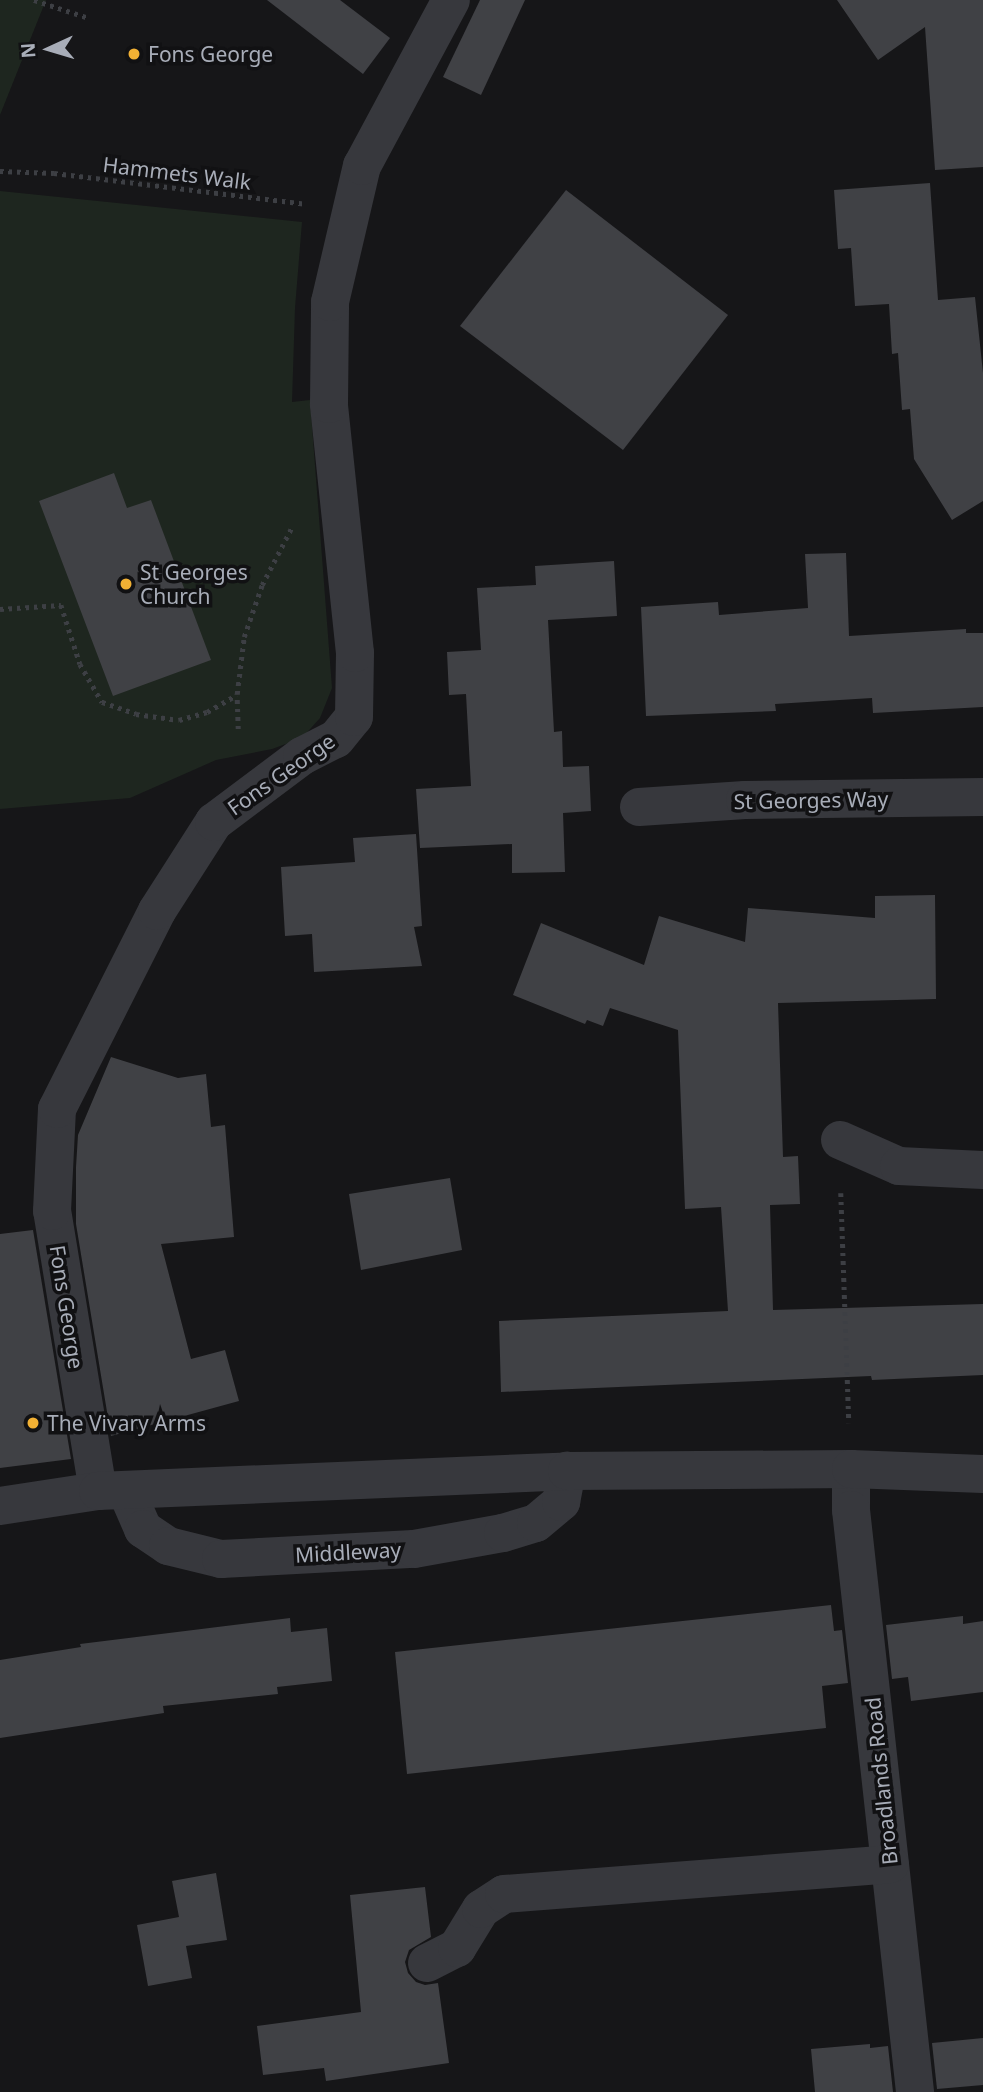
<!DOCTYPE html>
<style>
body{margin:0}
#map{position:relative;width:983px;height:2092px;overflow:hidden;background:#161618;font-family:"Noto Sans",sans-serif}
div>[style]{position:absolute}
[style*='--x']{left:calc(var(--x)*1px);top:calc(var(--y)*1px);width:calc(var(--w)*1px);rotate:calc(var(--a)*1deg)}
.green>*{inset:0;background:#1e261f}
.building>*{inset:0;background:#404145}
.path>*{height:4.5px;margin-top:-2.25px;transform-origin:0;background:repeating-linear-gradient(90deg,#3d3f44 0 3.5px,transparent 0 8.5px)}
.minor>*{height:38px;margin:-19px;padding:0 19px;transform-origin:19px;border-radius:19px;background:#37383d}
.dots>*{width:19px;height:19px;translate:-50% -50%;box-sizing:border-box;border:4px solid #111113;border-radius:50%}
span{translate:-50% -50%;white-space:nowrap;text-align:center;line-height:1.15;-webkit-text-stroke:7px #111113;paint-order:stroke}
.poi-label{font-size:21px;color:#a8adb8}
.left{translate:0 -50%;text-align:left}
.street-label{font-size:21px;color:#a8adb8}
.north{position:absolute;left:14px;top:14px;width:70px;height:70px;-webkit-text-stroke:5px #111113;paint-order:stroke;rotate:266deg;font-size:19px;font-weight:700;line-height:28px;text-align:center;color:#a8adb8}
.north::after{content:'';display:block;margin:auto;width:24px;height:32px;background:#a8adb8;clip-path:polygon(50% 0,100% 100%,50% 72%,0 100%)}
</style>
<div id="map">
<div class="green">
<i style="clip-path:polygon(0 0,46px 0,0 115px)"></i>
<i style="clip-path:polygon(0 191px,302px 222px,295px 308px,292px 402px,310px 400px,332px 688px,320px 718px,302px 738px,272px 749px,216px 760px,130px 798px,0 809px)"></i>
</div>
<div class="building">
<i style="clip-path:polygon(267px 0,340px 0,390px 38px,363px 74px)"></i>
<i style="clip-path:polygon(480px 0,525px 0,481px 95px,443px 77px)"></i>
<i style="clip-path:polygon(837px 0,983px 0,983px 167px,935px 170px,925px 27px,878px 60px)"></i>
<i style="clip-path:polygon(930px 183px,938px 300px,975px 297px,983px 373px,983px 501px,952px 520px,914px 459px,910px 409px,902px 410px,898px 353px,892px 354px,889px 304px,855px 306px,851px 248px,838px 249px,834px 190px)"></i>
<i style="clip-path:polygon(566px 190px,728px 315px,623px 450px,460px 326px)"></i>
<i style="clip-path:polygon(114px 473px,127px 508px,151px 500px,211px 660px,113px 696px,39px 501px)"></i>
<i style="clip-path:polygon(846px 553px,849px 636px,966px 629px,966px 633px,983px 633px,983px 707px,873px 713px,872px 698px,775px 704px,776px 711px,646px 716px,641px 607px,718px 602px,719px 615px,808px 608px,805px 554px)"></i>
<i style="clip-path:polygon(614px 561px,617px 616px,548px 620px,554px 732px,562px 731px,563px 767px,589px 766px,591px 811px,563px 813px,565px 872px,512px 873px,512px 844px,420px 848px,416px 789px,471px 786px,466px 694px,449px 695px,447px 652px,481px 650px,477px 588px,536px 585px,535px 566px)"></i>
<i style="clip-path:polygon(416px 834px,422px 926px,414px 927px,422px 966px,314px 972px,312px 934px,285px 936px,281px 867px,355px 862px,353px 838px)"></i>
<i style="clip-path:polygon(935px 895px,936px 999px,778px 1003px,783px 1157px,798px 1156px,800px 1204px,770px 1205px,773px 1310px,983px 1304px,983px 1375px,872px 1380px,871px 1376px,501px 1392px,499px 1321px,728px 1311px,721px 1207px,685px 1209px,678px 1030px,610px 1008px,603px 1026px,587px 1020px,585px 1024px,513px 995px,541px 923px,644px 965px,659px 916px,745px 942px,748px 908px,875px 918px,875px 896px)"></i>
<i style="clip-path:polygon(111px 1057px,178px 1078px,206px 1074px,211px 1127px,225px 1125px,234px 1237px,161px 1244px,191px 1359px,225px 1350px,239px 1401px,111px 1436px,76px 1224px,76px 1167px,78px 1135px)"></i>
<i style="clip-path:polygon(450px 1178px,462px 1250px,361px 1270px,349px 1194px)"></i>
<i style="clip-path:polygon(33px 1230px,71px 1459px,0 1468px,0 1234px)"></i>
<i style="clip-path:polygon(831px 1605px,834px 1631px,842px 1630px,848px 1683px,822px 1686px,826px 1728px,407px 1774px,395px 1652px)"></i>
<i style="clip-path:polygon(963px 1616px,963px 1624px,983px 1621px,983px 1692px,911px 1701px,908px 1677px,892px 1679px,886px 1625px)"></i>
<i style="clip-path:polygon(290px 1618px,291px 1632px,327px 1628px,332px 1681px,277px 1687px,278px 1694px,163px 1706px,164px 1713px,0 1738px,0 1660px,81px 1647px,80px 1644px)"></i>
<i style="clip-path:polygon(216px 1873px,227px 1940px,186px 1946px,192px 1978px,148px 1986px,137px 1925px,179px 1917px,172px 1881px)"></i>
<i style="clip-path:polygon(425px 1887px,431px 1937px,409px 1950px,405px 1962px,408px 1973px,416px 1982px,425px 1985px,438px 1983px,449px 2063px,326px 2081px,324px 2068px,263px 2075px,257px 2026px,361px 2012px,350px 1895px)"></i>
<i style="clip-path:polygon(983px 2038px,983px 2085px,937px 2089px,932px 2043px)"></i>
<i style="clip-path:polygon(870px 2044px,870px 2048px,888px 2046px,893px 2092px,815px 2092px,811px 2049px)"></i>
</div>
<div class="path">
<i style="--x:34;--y:0;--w:55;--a:18.1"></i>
<i style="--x:0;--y:171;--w:54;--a:2.1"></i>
<i style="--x:54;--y:173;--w:253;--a:7"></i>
<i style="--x:0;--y:609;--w:61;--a:-3.8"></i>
<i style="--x:61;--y:605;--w:62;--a:72.1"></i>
<i style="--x:80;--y:664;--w:44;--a:59.9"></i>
<i style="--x:102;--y:702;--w:36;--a:19"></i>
<i style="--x:136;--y:714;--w:43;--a:7.9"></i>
<i style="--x:179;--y:720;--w:29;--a:-16"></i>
<i style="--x:207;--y:712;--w:34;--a:-30"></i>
<i style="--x:238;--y:729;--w:35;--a:-92"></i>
<i style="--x:237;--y:694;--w:57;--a:-83"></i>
<i style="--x:244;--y:637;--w:55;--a:-70.9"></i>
<i style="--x:262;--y:585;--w:65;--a:-62.7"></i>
<i style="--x:841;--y:1193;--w:230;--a:88"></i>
</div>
<div class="minor">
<i style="--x:639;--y:807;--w:106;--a:-3.8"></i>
<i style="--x:745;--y:800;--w:238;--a:-0.7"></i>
<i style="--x:840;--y:1140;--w:64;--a:23.8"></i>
<i style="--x:899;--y:1166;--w:84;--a:2.7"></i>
<i style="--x:851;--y:1469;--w:41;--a:90"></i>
<i style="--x:851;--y:1510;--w:586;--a:83.72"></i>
<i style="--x:126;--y:1490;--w:43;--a:66.4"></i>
<i style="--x:143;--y:1529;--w:30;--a:34"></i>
<i style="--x:168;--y:1546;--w:55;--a:13.8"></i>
<i style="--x:221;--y:1559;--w:193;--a:-3"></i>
<i style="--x:414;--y:1549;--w:90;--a:-10.2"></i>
<i style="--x:503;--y:1533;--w:34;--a:-17"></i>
<i style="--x:536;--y:1523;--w:33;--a:-40"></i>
<i style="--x:561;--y:1502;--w:32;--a:-79"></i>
<i style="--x:98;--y:1491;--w:284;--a:-99.3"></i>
<i style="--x:52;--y:1211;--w:102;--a:-87.2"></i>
<i style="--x:57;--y:1109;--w:222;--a:-63.2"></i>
<i style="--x:157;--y:911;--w:106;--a:-57.4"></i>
<i style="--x:214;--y:822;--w:110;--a:-36.9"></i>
<i style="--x:302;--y:756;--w:38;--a:-27"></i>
<i style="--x:336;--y:739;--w:28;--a:-51"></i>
<i style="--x:354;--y:717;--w:64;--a:-89.1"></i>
<i style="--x:355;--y:653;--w:250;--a:-96"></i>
<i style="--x:329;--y:404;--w:102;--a:-89.4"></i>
<i style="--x:330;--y:302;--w:140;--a:-76.8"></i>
<i style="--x:362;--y:166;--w:188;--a:-61.8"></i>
<i style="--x:0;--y:1506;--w:99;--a:-8.7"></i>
<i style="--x:98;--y:1491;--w:469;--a:-2.4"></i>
<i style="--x:567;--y:1471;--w:284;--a:-0.4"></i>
<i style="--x:851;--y:1469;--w:132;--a:2.2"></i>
<i style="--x:427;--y:1963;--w:34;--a:-27"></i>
<i style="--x:457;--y:1948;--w:46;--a:-58.4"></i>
<i style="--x:481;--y:1909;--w:27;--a:-33"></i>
<i style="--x:504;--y:1894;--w:387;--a:-4.4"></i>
</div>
<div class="dots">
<i style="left:134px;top:54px;background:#f2b134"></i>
<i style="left:126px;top:584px;background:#f2b134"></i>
<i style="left:33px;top:1423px;background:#f2b134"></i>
</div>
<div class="poi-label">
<span class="left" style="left:148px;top:54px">Fons George</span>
<span class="left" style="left:140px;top:584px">St Georges<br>Church</span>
<span class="left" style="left:47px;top:1423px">The Vivary Arms</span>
</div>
<div class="street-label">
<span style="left:177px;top:173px;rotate:7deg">Hammets Walk</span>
<span style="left:281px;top:774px;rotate:-35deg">Fons George</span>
<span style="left:811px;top:800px;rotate:-1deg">St Georges Way</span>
<span style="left:67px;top:1307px;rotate:81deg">Fons George</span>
<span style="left:348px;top:1552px;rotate:-3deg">Middleway</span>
<span style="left:881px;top:1781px;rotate:-96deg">Broadlands Road</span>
</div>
<div class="north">N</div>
</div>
